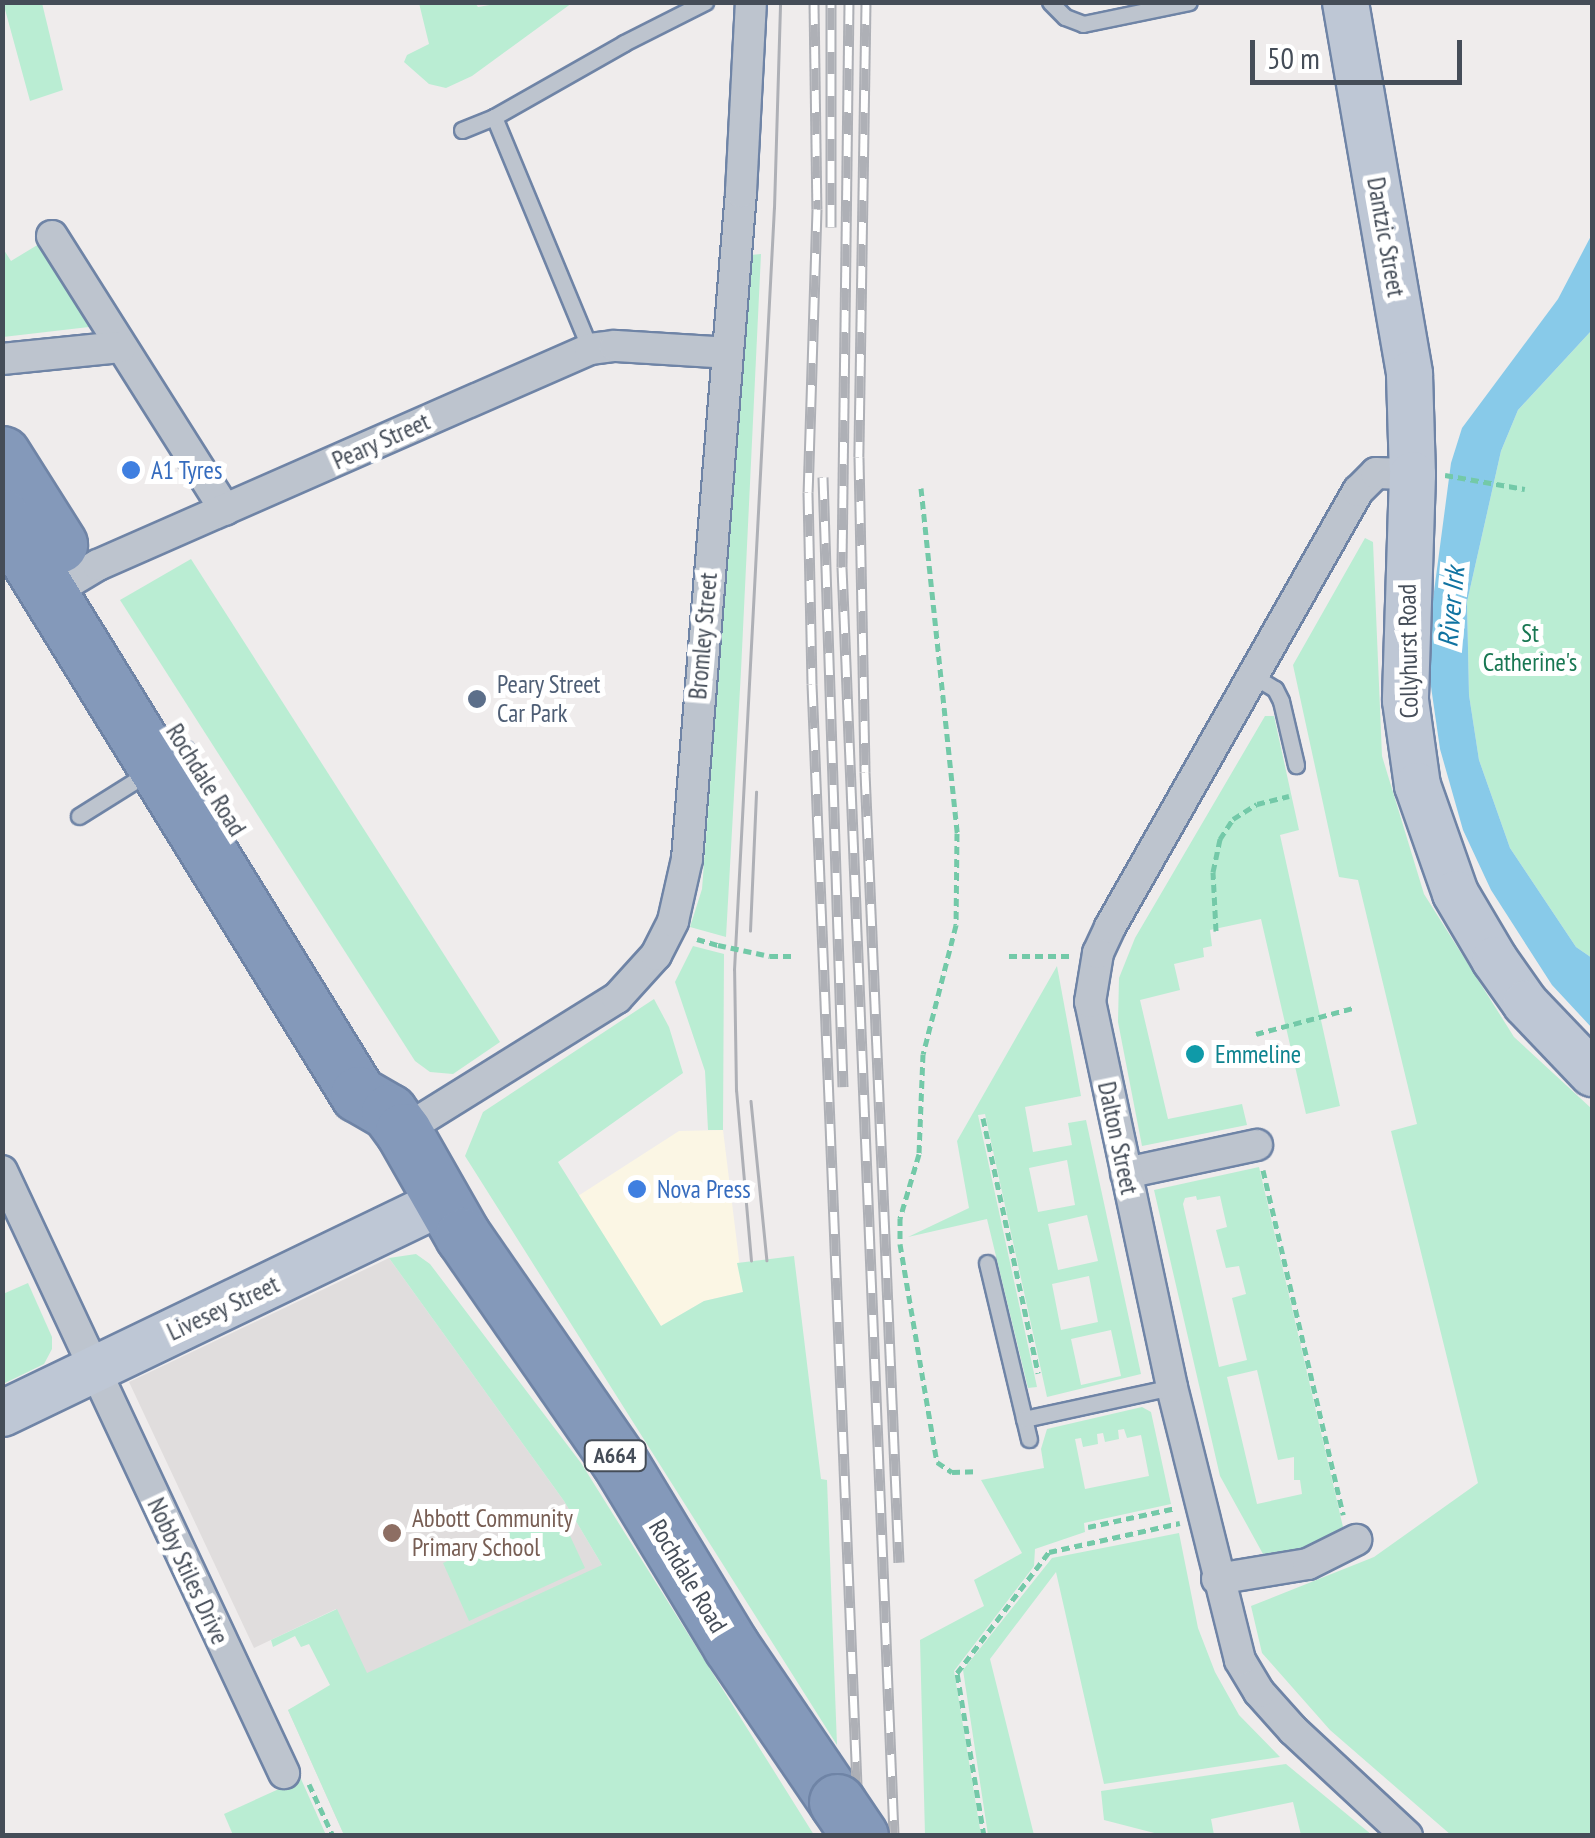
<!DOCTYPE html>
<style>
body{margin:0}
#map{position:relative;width:1595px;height:1838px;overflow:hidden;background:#efecec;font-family:"PT Sans Narrow",sans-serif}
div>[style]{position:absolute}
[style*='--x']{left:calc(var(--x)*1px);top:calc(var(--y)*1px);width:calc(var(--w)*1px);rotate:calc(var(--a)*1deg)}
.commercial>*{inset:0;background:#fbf6e4}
.education>*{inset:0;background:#e0dddd}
.green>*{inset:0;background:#baedd3}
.water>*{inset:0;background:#88cae9}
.path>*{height:5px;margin-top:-2.5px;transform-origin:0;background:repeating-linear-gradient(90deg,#73c9a8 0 8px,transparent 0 13px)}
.roads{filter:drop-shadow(2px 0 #6f84a6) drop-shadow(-2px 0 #6f84a6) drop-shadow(0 2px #6f84a6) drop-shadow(0 -2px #6f84a6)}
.lane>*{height:15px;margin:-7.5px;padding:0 7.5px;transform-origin:7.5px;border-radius:7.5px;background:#bdc4ce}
.street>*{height:30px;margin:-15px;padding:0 15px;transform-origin:15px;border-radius:15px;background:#bdc4ce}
.secondary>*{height:45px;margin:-22.5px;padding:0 22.5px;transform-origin:22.5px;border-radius:22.5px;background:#bec7d5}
.highway>*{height:55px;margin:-27.5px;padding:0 27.5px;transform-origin:27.5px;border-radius:27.5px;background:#8499ba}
.tram>*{height:2.5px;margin:-1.25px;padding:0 1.25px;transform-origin:1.25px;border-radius:1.25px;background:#aeb0b6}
.rail>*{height:11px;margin-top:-5.5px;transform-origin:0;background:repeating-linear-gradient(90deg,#fff 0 22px,#aeb0b6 0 44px);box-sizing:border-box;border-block:2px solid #aeb0b6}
.path-bridge>*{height:5px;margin-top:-2.5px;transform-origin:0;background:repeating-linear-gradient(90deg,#73c9a8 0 8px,transparent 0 13px)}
.bridges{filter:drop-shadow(2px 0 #6f84a6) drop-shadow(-2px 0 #6f84a6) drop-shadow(0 2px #6f84a6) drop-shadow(0 -2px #6f84a6)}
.highway-bridge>*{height:55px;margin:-27.5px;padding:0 27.5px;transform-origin:27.5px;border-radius:27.5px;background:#8499ba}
.dots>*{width:28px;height:28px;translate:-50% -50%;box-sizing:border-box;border:5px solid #fff;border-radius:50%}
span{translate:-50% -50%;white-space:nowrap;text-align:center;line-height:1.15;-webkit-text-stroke:10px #fff;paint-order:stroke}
.shield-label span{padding:2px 8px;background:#fff;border:2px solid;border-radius:8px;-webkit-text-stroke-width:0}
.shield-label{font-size:22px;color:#454d58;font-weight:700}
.street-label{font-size:25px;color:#454d58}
.shop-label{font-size:25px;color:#366cbe}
.left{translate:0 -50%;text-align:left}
.park-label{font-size:25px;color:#187752}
.service-label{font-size:25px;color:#4e5e75}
.culture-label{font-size:25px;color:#0d838f}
.education-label{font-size:25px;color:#785e54}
.water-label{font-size:28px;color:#1073a1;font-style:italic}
.frame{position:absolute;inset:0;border:5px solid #454d58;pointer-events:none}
.scale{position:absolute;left:1250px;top:40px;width:212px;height:45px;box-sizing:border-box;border:5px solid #454d58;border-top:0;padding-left:12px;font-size:30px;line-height:35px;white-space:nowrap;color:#454d58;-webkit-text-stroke:8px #fff;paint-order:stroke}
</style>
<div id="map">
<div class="commercial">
<i style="clip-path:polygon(723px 1130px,743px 1292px,704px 1301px,661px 1326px,578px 1196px,679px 1131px)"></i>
</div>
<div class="education">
<i style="clip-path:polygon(389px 1258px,564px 1501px,602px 1565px,344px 1835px,288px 1710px,366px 1673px,336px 1609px,254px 1648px,129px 1382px)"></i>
</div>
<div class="green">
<i style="clip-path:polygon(3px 2px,42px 3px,63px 90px,30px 101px)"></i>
<i style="clip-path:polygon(419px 3px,475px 3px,478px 7px,501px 3px,572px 3px,472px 76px,446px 88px,429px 84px,404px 62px,407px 55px,429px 44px)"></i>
<i style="clip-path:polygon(39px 244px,89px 327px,3px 337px,2px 247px,11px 261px)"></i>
<i style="clip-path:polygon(761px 254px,741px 671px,726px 937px,690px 927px,702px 889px,751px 255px)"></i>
<i style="clip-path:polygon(1592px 330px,1592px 958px,1576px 947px,1510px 848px,1479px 760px,1469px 695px,1467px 602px,1501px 451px,1518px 410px)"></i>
<i style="clip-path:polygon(1365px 538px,1373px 542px,1382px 756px,1424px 894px,1514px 1037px,1592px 1109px,1592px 1835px,1451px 1835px,1330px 1730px,1262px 1653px,1251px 1606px,1374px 1557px,1478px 1483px,1391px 1131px,1417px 1124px,1358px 880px,1339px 877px,1293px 665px)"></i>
<i style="clip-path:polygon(191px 559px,500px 1042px,453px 1074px,430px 1072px,415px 1061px,120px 600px)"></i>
<i style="clip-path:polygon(1265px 716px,1274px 716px,1299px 830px,1280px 835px,1340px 1106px,1306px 1114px,1261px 919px,1210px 930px,1212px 946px,1203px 948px,1204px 957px,1174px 964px,1180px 990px,1140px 1000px,1168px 1119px,1242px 1104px,1247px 1125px,1142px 1146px,1118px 1022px,1119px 978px,1135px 938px)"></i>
<i style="clip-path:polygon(693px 946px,724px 954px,723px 1130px,708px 1130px,705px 1071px,675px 982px)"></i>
<i style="clip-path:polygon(evenodd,1057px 966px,1081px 1096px,1025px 1107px,1033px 1152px,1072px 1145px,1068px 1123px,1086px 1120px,1141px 1374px,1047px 1397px,985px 1114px,978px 1115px,1037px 1387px,1028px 1388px,987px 1219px,908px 1237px,969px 1208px,957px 1141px,1057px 966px,1067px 1160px,1075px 1205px,1038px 1212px,1029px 1168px,1067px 1160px,1057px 966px,1087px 1215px,1098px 1261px,1058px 1270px,1048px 1224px,1087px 1215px,1057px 966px,1089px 1276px,1098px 1322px,1061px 1330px,1052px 1284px,1089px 1276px,1057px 966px,1111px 1330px,1121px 1376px,1081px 1385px,1071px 1339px,1111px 1330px)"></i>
<i style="clip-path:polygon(654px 999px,669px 1027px,683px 1073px,558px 1162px,661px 1326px,704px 1301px,743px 1292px,737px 1263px,794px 1256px,821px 1479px,827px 1480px,837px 1745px,465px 1156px,483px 1112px)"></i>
<i style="clip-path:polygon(evenodd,1259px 1167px,1343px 1527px,1307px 1547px,1263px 1554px,1220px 1476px,1154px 1190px,1259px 1167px,1196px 1196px,1197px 1200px,1220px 1196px,1227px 1227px,1216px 1230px,1226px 1268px,1239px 1266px,1246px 1294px,1232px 1298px,1247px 1360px,1219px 1367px,1183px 1204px,1185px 1198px,1196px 1196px,1259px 1167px,1257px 1370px,1278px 1460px,1294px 1457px,1294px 1480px,1300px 1480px,1302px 1494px,1257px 1504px,1227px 1377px,1257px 1370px)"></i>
<i style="clip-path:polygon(416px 1254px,430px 1264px,581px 1463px,814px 1835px,344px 1835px,288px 1710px,330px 1685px,309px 1644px,301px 1647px,295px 1636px,273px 1647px,271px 1640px,337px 1609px,367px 1673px,602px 1565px,564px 1501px,389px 1258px)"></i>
<i style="clip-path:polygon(28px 1283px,52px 1337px,52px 1349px,44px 1364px,3px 1384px,3px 1294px)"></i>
<i style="clip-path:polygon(evenodd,1142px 1407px,1151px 1412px,1171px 1504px,1084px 1523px,1085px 1532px,1035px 1549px,1034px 1566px,954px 1671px,981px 1835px,925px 1835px,920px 1640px,984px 1606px,974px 1580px,1022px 1553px,981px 1480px,1044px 1468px,1041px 1449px,1047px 1429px,1142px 1407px,1124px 1429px,1127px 1438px,1141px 1435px,1149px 1476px,1085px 1489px,1075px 1439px,1081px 1438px,1083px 1447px,1098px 1444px,1097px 1434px,1103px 1433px,1105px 1442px,1119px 1439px,1118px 1430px,1124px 1429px)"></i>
<i style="clip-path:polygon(558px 1510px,585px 1568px,469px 1621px,443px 1563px)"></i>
<i style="clip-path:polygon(1179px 1533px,1198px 1628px,1215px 1672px,1239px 1715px,1280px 1757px,1104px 1784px,1056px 1572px,990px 1659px,1034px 1835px,988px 1835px,963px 1670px,1052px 1558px)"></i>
<i style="clip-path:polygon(1286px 1764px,1372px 1835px,1301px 1835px,1293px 1802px,1211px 1819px,1214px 1835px,1162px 1835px,1104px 1820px,1101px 1791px)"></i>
<i style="clip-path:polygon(301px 1779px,326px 1835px,233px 1835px,224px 1814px)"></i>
</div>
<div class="water">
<i style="clip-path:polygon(1592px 234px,1592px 330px,1518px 410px,1501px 451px,1467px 602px,1469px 695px,1479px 760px,1510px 848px,1576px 947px,1592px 958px,1592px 1028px,1552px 985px,1491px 890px,1463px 830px,1440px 749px,1426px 652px,1451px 463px,1462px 428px,1558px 299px)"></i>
</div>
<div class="path">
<i style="--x:1445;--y:475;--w:81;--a:9.9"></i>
<i style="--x:921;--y:488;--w:347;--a:84"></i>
<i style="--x:957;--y:833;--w:92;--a:90.6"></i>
<i style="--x:956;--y:925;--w:133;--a:104.3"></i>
<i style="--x:923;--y:1054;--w:100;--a:92.3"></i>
<i style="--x:919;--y:1154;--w:67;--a:106.5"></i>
<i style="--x:900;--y:1218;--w:26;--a:90"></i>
<i style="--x:900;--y:1244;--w:221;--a:80.4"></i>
<i style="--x:937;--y:1462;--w:18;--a:34"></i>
<i style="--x:952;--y:1472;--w:24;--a:-2"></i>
<i style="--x:1216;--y:931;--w:59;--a:-92.9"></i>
<i style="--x:1213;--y:872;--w:34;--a:-78"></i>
<i style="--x:1220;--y:839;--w:24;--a:-57"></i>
<i style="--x:1233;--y:819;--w:28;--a:-32"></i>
<i style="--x:1257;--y:804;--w:33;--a:-14"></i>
<i style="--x:697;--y:939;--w:22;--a:16"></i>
<i style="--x:770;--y:956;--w:22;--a:0"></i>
<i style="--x:1009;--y:956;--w:61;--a:0"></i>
<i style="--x:1256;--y:1034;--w:100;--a:-15"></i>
<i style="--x:983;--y:1118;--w:261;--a:77.8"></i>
<i style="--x:1263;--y:1170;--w:354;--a:76.9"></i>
<i style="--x:1088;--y:1527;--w:90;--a:-12.2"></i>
<i style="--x:309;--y:1784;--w:57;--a:65.2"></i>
<i style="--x:984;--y:1836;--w:165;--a:-99.4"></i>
<i style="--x:957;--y:1673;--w:152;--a:-52.8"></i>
<i style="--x:1049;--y:1552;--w:134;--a:-12.5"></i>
<i style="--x:1094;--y:1836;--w:18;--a:0"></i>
</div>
<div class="roads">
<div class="lane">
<i style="--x:1050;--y:2;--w:21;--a:45"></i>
<i style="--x:1065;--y:17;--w:19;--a:21"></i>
<i style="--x:1083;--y:24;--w:108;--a:-11.7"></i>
<i style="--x:494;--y:117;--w:251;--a:67.5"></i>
<i style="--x:462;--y:130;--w:35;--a:-22"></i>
<i style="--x:494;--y:117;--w:150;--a:-29.6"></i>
<i style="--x:624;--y:43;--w:91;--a:-26.8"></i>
<i style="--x:1255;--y:677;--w:23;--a:31"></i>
<i style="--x:1275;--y:689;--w:13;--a:63"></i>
<i style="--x:1281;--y:701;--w:66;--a:76.8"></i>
<i style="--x:79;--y:816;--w:126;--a:-32.1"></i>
<i style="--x:987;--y:1263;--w:181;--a:76.6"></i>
<i style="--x:1024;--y:1419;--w:151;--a:-12.2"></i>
</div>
<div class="street">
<i style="--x:52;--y:236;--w:324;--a:57.7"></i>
<i style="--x:2;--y:359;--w:119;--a:-5.8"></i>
<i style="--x:48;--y:595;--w:58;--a:-31"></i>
<i style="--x:98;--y:565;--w:537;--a:-23.7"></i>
<i style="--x:590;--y:349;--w:25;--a:-7"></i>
<i style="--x:615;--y:346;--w:113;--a:3.5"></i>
<i style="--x:403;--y:1131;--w:252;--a:-31.9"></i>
<i style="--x:617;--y:998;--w:58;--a:-47.8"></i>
<i style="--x:656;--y:955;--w:38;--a:-63"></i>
<i style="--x:673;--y:921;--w:64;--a:-77.3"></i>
<i style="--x:687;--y:859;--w:669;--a:-85.37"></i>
<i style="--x:741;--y:192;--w:190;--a:-87"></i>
<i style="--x:2;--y:1171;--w:665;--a:64.9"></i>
<i style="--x:1126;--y:1173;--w:134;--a:-12.1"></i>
<i style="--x:1217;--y:1579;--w:92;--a:-9.4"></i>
<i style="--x:1308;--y:1564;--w:54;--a:-26.6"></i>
<i style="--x:1407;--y:1836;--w:156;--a:-137.1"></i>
<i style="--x:1293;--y:1730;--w:51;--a:-131.8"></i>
<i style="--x:1259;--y:1692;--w:37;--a:-121"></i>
<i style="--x:1240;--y:1660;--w:281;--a:-104"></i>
<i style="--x:1172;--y:1387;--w:394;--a:-102"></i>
<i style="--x:1090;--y:1002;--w:50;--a:-80.7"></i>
<i style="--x:1098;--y:953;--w:29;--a:-65"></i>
<i style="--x:1110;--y:927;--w:502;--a:-60.37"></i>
<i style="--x:1358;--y:491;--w:25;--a:-45"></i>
<i style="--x:1376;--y:473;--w:36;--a:2"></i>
</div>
<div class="secondary">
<i style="--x:1345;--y:2;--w:377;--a:80.2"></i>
<i style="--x:1409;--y:374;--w:100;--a:88.3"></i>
<i style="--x:1412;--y:474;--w:226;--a:91.8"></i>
<i style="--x:1405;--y:700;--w:86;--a:82"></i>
<i style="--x:1417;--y:785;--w:114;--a:70.6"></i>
<i style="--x:1455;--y:893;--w:77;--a:59.4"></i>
<i style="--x:1494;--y:959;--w:54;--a:54.8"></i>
<i style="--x:1525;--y:1003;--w:97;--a:46.3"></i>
<i style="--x:2;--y:1413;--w:488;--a:-25.7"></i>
</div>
<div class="highway">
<i style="--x:2;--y:454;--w:107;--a:57.7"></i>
<i style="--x:2;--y:517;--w:678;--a:58.33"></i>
<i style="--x:358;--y:1094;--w:36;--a:30"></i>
<i style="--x:389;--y:1112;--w:24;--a:54"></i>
<i style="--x:403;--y:1131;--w:121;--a:60.3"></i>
<i style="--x:463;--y:1236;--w:274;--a:55.3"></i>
<i style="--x:619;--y:1461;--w:216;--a:58.8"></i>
<i style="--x:731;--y:1646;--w:189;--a:55.8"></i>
</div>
</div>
<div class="tram">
<i style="--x:750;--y:931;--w:139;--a:-87.5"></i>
<i style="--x:751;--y:1101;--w:160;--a:84.3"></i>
<i style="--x:751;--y:1261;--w:171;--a:-95"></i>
<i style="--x:736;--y:1091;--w:121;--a:-90.9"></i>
<i style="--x:734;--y:970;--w:763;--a:-87"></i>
<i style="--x:774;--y:208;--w:206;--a:-88.3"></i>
</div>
<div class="rail">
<i style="--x:814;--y:2;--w:207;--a:89.2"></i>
<i style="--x:817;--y:209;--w:283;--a:91.8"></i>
<i style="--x:808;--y:492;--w:192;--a:88.8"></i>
<i style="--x:812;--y:684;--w:1153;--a:87.66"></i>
<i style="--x:849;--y:2;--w:565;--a:90.71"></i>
<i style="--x:842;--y:567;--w:1270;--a:87.65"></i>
<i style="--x:866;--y:2;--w:455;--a:90.9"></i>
<i style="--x:859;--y:457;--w:315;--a:88.9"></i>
<i style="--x:865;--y:772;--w:791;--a:87.54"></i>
<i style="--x:831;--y:227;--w:225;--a:-90"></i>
<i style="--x:823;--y:477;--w:610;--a:88.12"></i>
</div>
<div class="path-bridge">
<i style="--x:718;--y:945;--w:53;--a:11.9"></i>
</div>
<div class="bridges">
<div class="highway-bridge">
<i style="--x:837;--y:1802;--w:41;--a:55.9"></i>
</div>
</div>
<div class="dots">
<i style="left:131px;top:470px;background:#3f7fe0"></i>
<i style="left:477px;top:699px;background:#5c6f8a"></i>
<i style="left:1195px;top:1054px;background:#0f9aa8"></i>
<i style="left:637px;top:1189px;background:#3f7fe0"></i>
<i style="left:392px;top:1533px;background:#8d6e63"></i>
</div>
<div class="shield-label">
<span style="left:615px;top:1456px">A664</span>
</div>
<div class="street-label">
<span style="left:1386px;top:237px;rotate:80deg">Dantzic Street</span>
<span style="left:381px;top:441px;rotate:-24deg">Peary Street</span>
<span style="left:703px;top:636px;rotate:-85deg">Bromley Street</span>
<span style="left:1408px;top:651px;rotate:-91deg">Collyhurst Road</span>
<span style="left:206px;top:780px;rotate:58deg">Rochdale Road</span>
<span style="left:1118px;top:1138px;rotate:78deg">Dalton Street</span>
<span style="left:223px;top:1308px;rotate:-25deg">Livesey Street</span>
<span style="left:188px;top:1571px;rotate:65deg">Nobby Stiles Drive</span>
<span style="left:688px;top:1576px;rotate:59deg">Rochdale Road</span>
</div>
<div class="shop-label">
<span class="left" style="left:151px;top:470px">A1 Tyres</span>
<span class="left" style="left:657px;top:1189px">Nova Press</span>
</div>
<div class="park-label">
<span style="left:1530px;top:648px">St<br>Catherine's</span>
</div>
<div class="service-label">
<span class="left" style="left:497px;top:699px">Peary Street<br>Car Park</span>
</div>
<div class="culture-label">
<span class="left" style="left:1215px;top:1054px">Emmeline</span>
</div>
<div class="education-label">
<span class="left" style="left:412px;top:1533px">Abbott Community<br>Primary School</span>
</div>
<div class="water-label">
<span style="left:1451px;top:607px;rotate:-85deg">River Irk</span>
</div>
<div class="frame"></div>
<div class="scale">50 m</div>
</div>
